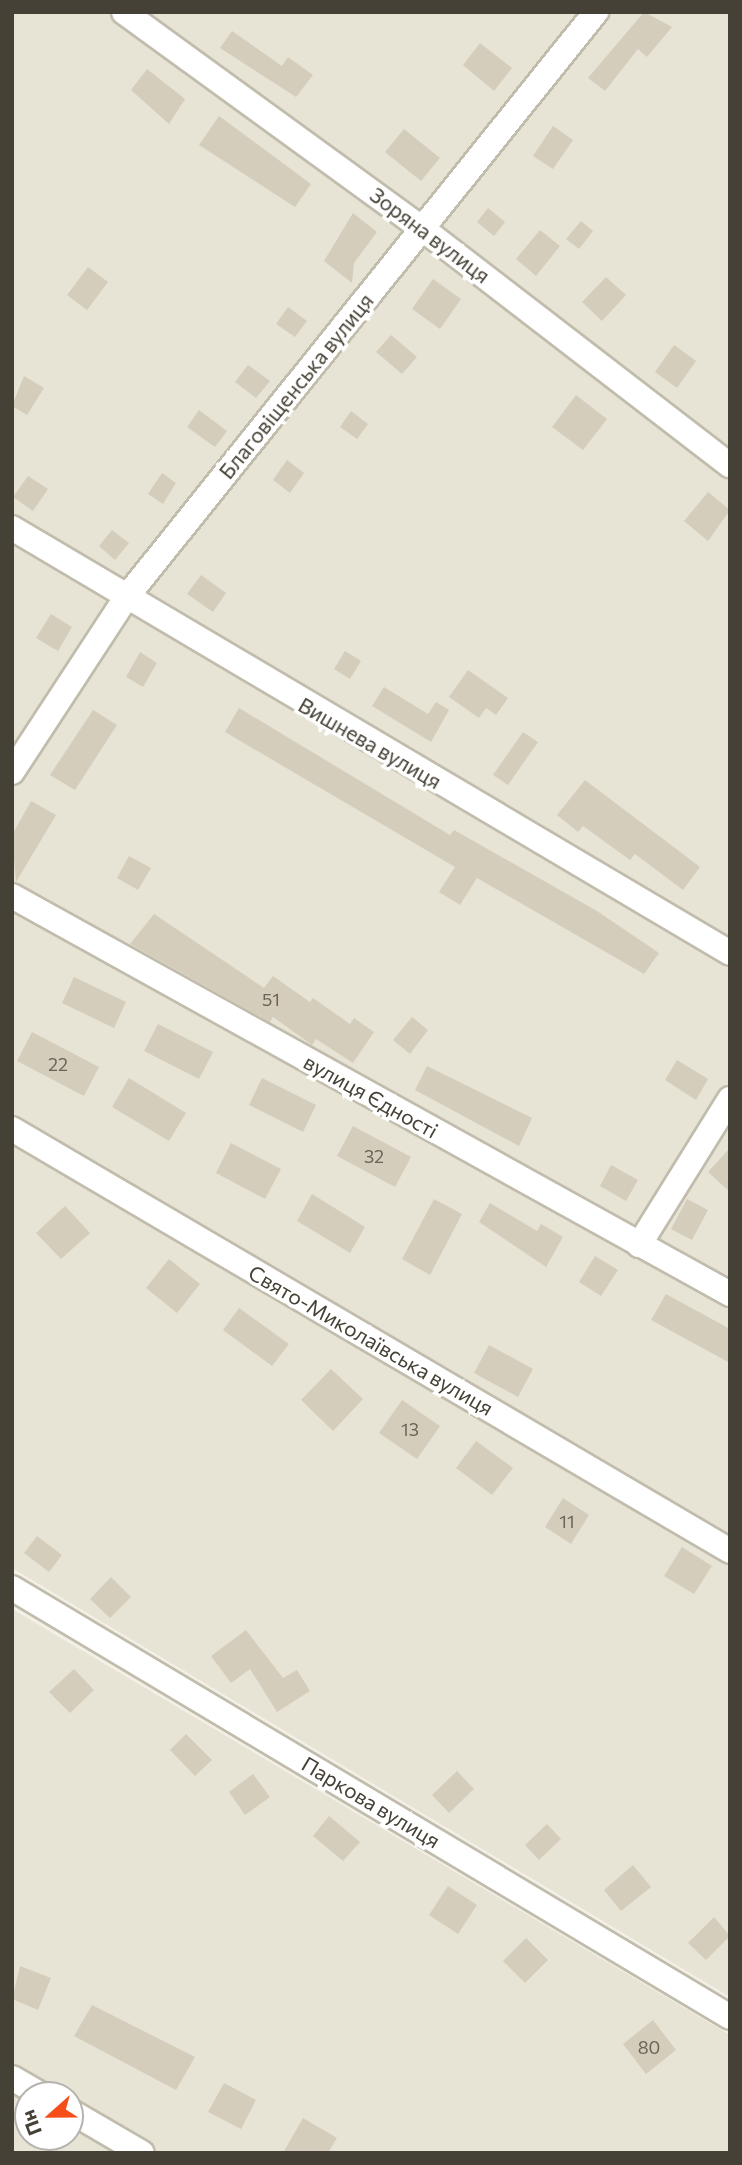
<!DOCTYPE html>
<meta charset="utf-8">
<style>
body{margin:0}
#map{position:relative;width:742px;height:2165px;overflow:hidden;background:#f3f0e7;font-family:Commissioner,sans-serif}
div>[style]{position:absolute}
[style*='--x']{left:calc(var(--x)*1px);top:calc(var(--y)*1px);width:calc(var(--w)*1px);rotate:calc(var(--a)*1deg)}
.residential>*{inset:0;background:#e7e3d5}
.building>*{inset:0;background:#d5cdbc}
.roads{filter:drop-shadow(2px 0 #c1bcac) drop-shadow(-2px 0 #c1bcac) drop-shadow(0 2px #c1bcac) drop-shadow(0 -2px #c1bcac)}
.minor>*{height:24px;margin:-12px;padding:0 12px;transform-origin:12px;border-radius:12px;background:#fff}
span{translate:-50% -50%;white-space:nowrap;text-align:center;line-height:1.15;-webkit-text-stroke:7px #fff;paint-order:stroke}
.number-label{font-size:18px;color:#6a6458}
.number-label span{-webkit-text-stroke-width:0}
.street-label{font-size:21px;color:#464136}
.frame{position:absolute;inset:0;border:14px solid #464136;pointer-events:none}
.north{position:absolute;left:14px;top:2081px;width:70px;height:70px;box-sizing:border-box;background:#fff;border:2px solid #b5b3af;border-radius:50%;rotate:249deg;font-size:19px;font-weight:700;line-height:28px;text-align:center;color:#464136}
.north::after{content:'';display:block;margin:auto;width:24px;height:32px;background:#f74d1a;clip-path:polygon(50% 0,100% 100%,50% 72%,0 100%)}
</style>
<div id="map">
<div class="residential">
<i style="clip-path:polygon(12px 12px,730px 12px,730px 1997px,12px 1568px)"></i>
<i style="clip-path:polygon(evenodd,12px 1609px,730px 2035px,730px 2153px,12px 2153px,12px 1609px,28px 2095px,70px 2095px,70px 2137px,28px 2137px,28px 2095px)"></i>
</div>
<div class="building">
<i style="clip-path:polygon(644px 12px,672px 27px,647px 57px,638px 49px,605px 91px,588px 78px)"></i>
<i style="clip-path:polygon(232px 31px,282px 66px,288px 57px,313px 75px,296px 97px,220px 48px)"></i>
<i style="clip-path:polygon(480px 43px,512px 68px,494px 91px,463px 65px)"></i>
<i style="clip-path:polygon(147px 69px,185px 99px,169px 124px,131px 90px)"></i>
<i style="clip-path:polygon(219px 116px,311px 184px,295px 207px,199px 145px)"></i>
<i style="clip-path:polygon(553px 126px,573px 140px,553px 169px,533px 156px)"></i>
<i style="clip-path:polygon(404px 129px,440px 158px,421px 181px,385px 152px)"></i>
<i style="clip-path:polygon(488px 208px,505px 222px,494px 236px,477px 222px)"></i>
<i style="clip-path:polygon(353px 213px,377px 232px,354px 263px,352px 283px,324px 261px)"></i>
<i style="clip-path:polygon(581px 221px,593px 231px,579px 249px,566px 239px)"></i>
<i style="clip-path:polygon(540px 230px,560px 246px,536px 276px,516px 259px)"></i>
<i style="clip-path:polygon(88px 267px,108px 282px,87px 310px,67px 295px)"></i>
<i style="clip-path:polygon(606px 277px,626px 295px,602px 321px,582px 302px)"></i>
<i style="clip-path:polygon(433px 279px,461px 299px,440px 329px,412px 309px)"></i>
<i style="clip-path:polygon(288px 307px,307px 321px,295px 337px,276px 324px)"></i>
<i style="clip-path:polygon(391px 335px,417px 357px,402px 374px,376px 352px)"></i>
<i style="clip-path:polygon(674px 345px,696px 361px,677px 388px,655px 372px)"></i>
<i style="clip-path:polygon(248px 365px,270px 381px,256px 398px,235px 382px)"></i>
<i style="clip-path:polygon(24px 376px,44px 388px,27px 415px,12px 406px)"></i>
<i style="clip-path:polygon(576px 395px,607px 419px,583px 450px,552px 427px)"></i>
<i style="clip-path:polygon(199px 410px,227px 431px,215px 447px,187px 427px)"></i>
<i style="clip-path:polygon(351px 411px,368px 424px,357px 439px,340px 427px)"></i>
<i style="clip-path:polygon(287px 460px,304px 473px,290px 493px,273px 480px)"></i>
<i style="clip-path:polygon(162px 473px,176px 483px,163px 504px,148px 494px)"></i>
<i style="clip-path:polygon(28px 476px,48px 489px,33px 511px,13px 497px)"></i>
<i style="clip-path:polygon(708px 492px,730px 510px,708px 541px,684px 521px)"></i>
<i style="clip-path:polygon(112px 530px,129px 543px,115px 560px,99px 546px)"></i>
<i style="clip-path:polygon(201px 575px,226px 593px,213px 612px,187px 594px)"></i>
<i style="clip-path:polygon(51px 614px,72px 627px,58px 651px,36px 638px)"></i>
<i style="clip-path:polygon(345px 651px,361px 661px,350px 679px,334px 669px)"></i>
<i style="clip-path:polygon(140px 652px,157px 663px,143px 687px,126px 677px)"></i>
<i style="clip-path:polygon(468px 670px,508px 698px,496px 715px,486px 708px,479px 718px,449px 697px)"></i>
<i style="clip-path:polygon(384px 687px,428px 714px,436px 702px,449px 710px,431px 742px,372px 706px)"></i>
<i style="clip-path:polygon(239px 708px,450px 835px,454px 830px,597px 911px,659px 953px,644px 974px,477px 878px,460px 905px,439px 892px,455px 867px,225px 732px)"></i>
<i style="clip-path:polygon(93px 710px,117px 725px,75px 790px,50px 775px)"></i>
<i style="clip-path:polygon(523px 732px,538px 742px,508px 785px,493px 775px)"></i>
<i style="clip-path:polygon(585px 780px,700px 867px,683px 890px,635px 854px,630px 860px,583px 826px,578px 832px,557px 815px)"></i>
<i style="clip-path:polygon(31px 801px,56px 815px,16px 882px,12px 835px)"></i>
<i style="clip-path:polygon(129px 856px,151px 868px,138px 890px,117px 878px)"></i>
<i style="clip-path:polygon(154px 914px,264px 988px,273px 976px,310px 1002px,313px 998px,350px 1024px,354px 1018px,374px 1032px,353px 1063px,316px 1039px,312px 1045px,273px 1017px,270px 1022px,130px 944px)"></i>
<i style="clip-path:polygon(74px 977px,126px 1002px,114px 1028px,62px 1003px)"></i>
<i style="clip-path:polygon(412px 1017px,428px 1030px,410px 1054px,393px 1040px)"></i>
<i style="clip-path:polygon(158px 1024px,213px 1052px,199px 1079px,144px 1051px)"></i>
<i style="clip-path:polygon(32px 1032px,99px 1067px,84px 1096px,17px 1061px)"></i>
<i style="clip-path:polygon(677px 1060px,708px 1079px,696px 1100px,665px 1080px)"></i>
<i style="clip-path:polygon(427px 1066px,532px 1118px,519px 1146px,415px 1090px)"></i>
<i style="clip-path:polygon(129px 1078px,186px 1113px,169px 1141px,112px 1107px)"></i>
<i style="clip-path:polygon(262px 1078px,316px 1105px,303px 1132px,249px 1105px)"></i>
<i style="clip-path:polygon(353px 1126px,411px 1157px,395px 1187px,337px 1156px)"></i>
<i style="clip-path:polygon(231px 1143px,281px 1169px,265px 1199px,216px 1173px)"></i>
<i style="clip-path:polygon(730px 1148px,730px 1192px,708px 1172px)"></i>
<i style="clip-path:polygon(611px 1165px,638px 1180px,626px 1201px,600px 1186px)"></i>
<i style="clip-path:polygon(312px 1194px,365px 1227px,350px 1253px,297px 1221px)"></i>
<i style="clip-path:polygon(434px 1199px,462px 1214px,430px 1275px,402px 1259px)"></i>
<i style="clip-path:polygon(687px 1199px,708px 1210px,692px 1240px,671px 1229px)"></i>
<i style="clip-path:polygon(490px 1203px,537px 1231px,541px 1224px,563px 1237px,546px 1267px,479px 1222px)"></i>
<i style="clip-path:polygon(65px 1206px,90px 1233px,61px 1259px,36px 1233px)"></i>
<i style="clip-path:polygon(595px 1256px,618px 1270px,601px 1296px,579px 1282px)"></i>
<i style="clip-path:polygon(169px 1259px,200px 1284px,177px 1313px,146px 1288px)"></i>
<i style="clip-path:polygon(666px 1294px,730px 1329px,730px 1363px,651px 1320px)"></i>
<i style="clip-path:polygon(239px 1308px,289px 1344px,272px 1366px,223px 1330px)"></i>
<i style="clip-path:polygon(489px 1345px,533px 1369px,518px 1397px,474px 1373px)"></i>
<i style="clip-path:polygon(331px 1369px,363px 1399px,333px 1431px,301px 1400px)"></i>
<i style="clip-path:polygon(402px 1400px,440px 1426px,417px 1459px,379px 1433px)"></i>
<i style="clip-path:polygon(476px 1441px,513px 1468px,492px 1495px,456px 1468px)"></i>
<i style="clip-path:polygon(563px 1498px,589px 1515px,571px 1544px,545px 1527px)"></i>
<i style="clip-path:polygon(37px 1536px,62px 1555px,49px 1572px,24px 1553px)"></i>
<i style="clip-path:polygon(682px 1547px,712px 1566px,694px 1594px,664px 1576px)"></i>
<i style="clip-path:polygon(111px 1577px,131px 1597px,110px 1618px,90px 1599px)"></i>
<i style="clip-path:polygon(246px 1630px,283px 1678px,297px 1670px,310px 1691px,277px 1712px,250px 1669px,231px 1683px,211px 1656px)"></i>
<i style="clip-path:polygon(74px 1669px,94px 1690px,70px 1713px,49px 1692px)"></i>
<i style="clip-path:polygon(186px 1734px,212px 1760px,195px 1776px,170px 1750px)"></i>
<i style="clip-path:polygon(457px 1771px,474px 1789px,449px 1813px,432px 1795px)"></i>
<i style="clip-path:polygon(253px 1774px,270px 1797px,245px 1815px,229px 1792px)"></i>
<i style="clip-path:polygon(329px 1816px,360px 1842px,343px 1861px,313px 1836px)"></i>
<i style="clip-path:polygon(547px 1824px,561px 1839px,539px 1860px,525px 1845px)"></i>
<i style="clip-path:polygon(633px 1865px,651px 1887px,621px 1911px,604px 1890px)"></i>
<i style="clip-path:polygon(448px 1886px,477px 1905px,458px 1934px,429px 1915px)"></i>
<i style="clip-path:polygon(714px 1917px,730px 1936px,706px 1960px,688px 1943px)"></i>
<i style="clip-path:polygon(526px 1938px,548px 1960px,525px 1983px,503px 1961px)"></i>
<i style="clip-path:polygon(20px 1966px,51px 1978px,38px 2010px,12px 1999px)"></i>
<i style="clip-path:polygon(92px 2005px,195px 2057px,176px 2090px,74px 2036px)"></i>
<i style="clip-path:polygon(653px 2020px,676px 2050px,646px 2074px,623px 2044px)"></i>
<i style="clip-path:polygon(224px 2083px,256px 2100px,241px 2129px,208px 2112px)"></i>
<i style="clip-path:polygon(303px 2118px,337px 2138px,328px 2153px,283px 2153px)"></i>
</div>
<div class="roads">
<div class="minor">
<i style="--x:124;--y:12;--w:369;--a:36"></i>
<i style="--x:423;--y:229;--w:387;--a:37.6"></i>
<i style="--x:12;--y:528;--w:834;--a:30.62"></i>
<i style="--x:12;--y:772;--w:207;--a:-56.8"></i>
<i style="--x:125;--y:599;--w:753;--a:-51.26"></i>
<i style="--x:12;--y:896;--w:821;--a:29"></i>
<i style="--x:12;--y:1129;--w:833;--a:30.44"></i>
<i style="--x:639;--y:1245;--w:172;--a:-58.1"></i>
<i style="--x:12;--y:1588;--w:836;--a:30.86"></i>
<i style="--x:12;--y:2078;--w:34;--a:30"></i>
<i style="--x:70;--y:2111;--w:83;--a:30.3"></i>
</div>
</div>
<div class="number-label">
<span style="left:271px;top:999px">51</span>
<span style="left:58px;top:1064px">22</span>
<span style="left:374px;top:1156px">32</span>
<span style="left:410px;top:1429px">13</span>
<span style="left:567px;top:1521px">11</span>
<span style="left:649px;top:2047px">80</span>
</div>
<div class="street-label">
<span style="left:430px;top:235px;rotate:37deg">Зоряна вулиця</span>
<span style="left:296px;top:386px;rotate:-51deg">Благовіщенська вулиця</span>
<span style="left:370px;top:743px;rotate:30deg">Вишнева вулиця</span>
<span style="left:371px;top:1096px;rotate:29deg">вулиця Єдності</span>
<span style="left:371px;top:1340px;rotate:30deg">Свято-Миколаївська вулиця</span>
<span style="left:371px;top:1802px;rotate:31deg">Паркова вулиця</span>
</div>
<div class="frame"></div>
<div class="north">Пн</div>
</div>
